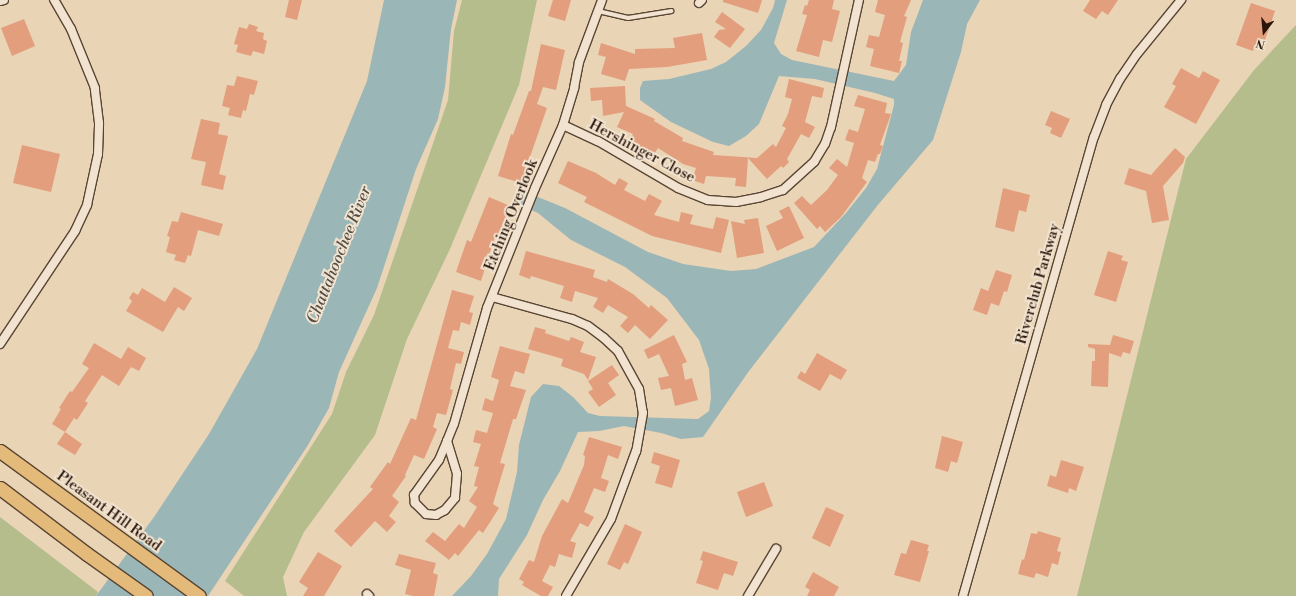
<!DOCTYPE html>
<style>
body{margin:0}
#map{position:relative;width:1296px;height:596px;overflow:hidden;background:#e9d4b5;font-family:"Libre Bodoni",serif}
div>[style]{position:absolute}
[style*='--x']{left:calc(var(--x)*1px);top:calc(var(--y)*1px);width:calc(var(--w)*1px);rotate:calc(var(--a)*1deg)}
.green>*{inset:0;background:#b6bd8d}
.water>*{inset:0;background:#9bb6b7}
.building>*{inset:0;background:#e39e7d}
.roads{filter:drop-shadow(1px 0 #594534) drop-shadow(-1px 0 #594534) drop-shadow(0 1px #594534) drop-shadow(0 -1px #594534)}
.service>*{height:4px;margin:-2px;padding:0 2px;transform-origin:2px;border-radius:2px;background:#f1e3cf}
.minor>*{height:8px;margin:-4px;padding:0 4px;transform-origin:4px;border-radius:4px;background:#f1e3cf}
.trunk>*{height:13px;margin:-6.5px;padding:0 6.5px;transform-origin:6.5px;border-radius:6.5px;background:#e4ba7a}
span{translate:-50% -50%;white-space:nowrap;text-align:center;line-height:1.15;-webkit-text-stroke:4px #f1e3cf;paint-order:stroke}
.street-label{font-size:15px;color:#291509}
.water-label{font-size:16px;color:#514d46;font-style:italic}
.north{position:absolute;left:1244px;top:12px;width:40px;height:40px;-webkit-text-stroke:3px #f1e3cf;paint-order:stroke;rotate:196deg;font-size:11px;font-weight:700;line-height:16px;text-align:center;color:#291509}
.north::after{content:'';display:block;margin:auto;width:14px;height:18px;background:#291509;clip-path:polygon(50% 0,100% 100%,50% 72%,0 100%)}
</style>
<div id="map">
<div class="green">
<i style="clip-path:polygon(462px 0,537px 0,519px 85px,450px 249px,407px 339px,375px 435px,304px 532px,283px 577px,287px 596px,244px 596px,225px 581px,332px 414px,346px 372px,374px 315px,448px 100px,454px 31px)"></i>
<i style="clip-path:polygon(1296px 25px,1296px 596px,1077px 596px,1186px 159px,1254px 70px)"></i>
<i style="clip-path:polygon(0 517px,98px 592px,96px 596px,0 596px)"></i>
</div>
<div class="water">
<i style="clip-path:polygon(384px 0,457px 0,451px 29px,445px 87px,438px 119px,416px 169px,377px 288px,339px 372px,329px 408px,308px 445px,208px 596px,96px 596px,154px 517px,209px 434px,257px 349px,367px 81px)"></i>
<i style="clip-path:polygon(775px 0,787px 0,774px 43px,781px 54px,792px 60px,894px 81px,906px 65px,911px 32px,923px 0,980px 0,967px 24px,961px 52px,933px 140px,877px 206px,749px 371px,703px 437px,681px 439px,661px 433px,624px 426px,599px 431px,578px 432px,560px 471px,543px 500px,527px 535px,499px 579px,498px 596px,452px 596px,471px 576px,487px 554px,506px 519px,517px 472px,519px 445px,531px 397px,543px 384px,559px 386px,573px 397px,588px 413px,600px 416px,698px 419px,709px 411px,711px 398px,709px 369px,699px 340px,667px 298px,625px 267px,571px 240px,538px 213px,514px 202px,517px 191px,523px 191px,565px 208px,648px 252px,683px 264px,731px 271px,756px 269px,814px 247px,846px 213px,866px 188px,877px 169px,894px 105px,894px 99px,875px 93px,815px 79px,779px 76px,759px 124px,746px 136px,729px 146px,713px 142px,671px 122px,640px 100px,640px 88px,643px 81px,669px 79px,711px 69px,726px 62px,746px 46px,761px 30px,773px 8px)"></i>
</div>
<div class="building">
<i style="clip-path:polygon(289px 0,302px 0,297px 20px,285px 17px)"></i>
<i style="clip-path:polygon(553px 0,571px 0,565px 21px,548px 16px)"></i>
<i style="clip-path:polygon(723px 0,762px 0,758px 13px,723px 2px)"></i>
<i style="clip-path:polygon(809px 0,834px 0,832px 9px,840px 11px,832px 42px,823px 40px,819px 57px,796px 51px,807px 15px,802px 14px,805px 5px,807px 6px)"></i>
<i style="clip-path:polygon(878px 0,911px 0,904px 16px,907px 17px,900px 42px,903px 43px,899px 61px,902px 61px,899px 73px,870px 66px,874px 49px,866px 47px,869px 35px,879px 37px,885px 15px,875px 12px)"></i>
<i style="clip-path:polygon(1090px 0,1118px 0,1108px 15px,1102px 11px,1096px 19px,1083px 11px)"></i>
<i style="clip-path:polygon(1251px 3px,1275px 11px,1265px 40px,1258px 38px,1253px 51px,1236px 45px)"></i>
<i style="clip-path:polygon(722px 12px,745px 29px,730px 48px,714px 37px,719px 30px,726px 29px,715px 22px)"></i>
<i style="clip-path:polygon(24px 19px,35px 46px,12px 56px,1px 28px)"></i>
<i style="clip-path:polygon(249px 24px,258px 27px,256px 31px,264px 33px,263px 39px,267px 41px,264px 54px,253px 51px,251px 56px,236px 52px,238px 45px,234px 44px,239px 27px,247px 29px)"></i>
<i style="clip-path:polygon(702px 33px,707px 60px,667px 67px,629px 69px,625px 81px,601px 74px,606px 57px,598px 55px,601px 43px,635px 54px,635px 49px,675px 48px,673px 38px)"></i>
<i style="clip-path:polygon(541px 44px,565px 50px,556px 90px,543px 87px,537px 104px,547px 108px,521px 183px,498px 176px,511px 134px,513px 135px,529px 91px,531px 91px)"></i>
<i style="clip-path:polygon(1181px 68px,1199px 78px,1203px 71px,1220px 80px,1196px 124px,1164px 107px,1176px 86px,1172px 84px)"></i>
<i style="clip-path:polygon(237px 76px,258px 81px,254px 95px,250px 94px,246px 111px,243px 110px,241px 118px,228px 115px,230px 108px,222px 106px,227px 85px,234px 86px)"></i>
<i style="clip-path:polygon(789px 79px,824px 88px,822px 98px,812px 96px,805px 122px,815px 127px,809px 138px,801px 134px,787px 159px,789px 162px,783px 168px,781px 166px,767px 179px,748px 158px,746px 187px,735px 186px,736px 178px,706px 176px,704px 184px,692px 180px,696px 168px,683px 164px,658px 148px,652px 157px,642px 152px,643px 150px,629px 144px,633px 134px,617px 127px,624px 112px,603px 116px,602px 100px,591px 101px,590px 88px,625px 86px,626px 106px,655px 119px,654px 121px,683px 138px,682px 141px,714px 152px,713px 155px,757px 158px,773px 144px,776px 147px,786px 128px,782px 126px,788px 114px,792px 99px,785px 97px)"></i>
<i style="clip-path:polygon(858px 95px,887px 103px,885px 113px,891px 114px,880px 145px,883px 146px,880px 154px,878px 154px,875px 162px,868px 160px,862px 178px,867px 182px,841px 217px,825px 232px,820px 226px,817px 229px,794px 203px,802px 196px,811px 205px,827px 190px,838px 175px,829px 168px,837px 159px,847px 167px,854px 143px,845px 140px,849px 129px,858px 132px,865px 109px,854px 106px)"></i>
<i style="clip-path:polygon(1051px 111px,1070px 119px,1061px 138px,1050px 133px,1052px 128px,1045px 125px)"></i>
<i style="clip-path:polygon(201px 119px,220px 123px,218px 134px,228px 136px,219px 174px,226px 176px,223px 190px,201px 185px,206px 162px,191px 159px)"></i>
<i style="clip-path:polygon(22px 145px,60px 154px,51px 192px,13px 183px)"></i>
<i style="clip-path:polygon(1175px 148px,1185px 157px,1183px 163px,1163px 186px,1169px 220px,1152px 223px,1146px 191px,1124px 184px,1129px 168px,1151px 175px)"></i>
<i style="clip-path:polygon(568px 161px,596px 173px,615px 185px,619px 178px,628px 183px,624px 190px,645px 201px,649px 194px,662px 201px,654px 215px,679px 222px,681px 212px,693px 215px,690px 224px,713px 229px,716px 217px,729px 220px,721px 253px,652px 236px,584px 202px,587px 197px,558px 183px)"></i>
<i style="clip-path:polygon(1003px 188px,1030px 195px,1026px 212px,1019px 210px,1014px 232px,995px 227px)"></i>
<i style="clip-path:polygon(489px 197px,510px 206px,497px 237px,495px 236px,481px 281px,456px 272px,467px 240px,471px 242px)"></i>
<i style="clip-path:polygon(789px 206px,804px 238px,777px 251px,766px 226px,783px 218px,779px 211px)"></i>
<i style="clip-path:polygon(181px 212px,223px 224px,219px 236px,198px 230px,191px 256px,188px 255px,185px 263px,174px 260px,176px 255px,166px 252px,170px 237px,167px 236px,172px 221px,178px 222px)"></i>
<i style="clip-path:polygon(758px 218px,764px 253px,737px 258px,731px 221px,745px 224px,744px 220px)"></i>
<i style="clip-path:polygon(526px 251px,595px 270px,593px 277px,607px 282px,608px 279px,633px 294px,649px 308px,651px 305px,668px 320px,650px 339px,635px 325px,628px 333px,620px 326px,628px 317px,608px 305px,603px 313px,593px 307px,598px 298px,575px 291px,572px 302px,560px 298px,564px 286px,531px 276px,530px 279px,519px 275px)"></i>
<i style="clip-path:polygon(1108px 251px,1123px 256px,1121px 260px,1128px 262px,1116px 302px,1094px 295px)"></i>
<i style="clip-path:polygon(996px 270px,1012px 275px,1007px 292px,1004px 291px,999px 306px,991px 303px,987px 315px,973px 310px,981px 288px,988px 291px)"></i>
<i style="clip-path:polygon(174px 287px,192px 298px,184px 311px,178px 307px,163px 332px,126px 311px,132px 301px,129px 298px,133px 292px,138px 295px,142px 288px,165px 302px)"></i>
<i style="clip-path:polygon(452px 290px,474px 296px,469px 312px,473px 313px,470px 325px,461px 322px,459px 331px,453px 330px,448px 348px,464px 352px,461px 364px,456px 363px,450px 389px,453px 390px,446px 415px,437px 413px,433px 427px,437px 429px,424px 459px,414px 455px,405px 475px,406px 476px,392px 496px,399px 502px,389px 516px,396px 522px,387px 532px,375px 521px,351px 547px,334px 531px,373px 489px,370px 487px,388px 462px,390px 464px,411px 418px,416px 420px)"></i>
<i style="clip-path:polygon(535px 327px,546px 330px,545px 333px,569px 341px,571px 337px,584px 342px,580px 352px,596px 357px,588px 380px,584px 374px,561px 366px,563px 359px,528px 349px)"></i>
<i style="clip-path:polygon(674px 335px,687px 362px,682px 364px,685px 380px,692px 378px,698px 400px,675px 406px,671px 388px,661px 390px,658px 378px,669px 376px,659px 354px,648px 359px,644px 350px)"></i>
<i style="clip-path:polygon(1113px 335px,1134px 341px,1130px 354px,1123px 352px,1121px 357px,1109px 353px,1108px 387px,1091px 386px,1092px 361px,1095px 361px,1095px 349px,1088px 347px,1088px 344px,1110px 345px)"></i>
<i style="clip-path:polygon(94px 343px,121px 359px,128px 347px,146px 358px,139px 371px,131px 367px,119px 386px,102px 375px,85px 401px,88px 403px,77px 420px,74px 418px,65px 432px,52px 424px,61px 409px,59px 408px,70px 391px,72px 392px,89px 368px,82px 364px)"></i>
<i style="clip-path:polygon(500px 346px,530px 354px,524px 374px,515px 371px,510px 386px,526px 390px,516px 419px,513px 419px,500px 463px,505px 464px,493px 504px,499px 508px,483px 533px,479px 530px,458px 556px,455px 553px,449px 560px,425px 541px,433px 532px,445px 541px,459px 524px,464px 528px,477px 507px,469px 501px,478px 487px,474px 486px,479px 467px,474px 466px,481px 444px,473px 442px,476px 430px,487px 433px,493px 413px,482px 410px,485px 398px,493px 401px,499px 380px,491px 377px)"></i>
<i style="clip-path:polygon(817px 353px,847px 370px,841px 380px,830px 374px,820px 391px,797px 378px,801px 371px,805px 374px)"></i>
<i style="clip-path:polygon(612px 365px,619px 375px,608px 383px,616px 395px,599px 407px,588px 392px,593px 389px,588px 381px)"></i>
<i style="clip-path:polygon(65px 432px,82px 444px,75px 455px,57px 444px)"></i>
<i style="clip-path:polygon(942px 436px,963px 442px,957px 463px,951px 461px,948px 472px,935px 468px)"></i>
<i style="clip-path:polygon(589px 437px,622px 447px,618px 459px,608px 455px,601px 478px,609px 481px,605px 492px,594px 488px,584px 512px,594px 517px,588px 527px,580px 523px,570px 541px,576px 543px,572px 558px,559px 554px,555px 567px,550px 565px,542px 581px,553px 587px,548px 596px,541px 596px,522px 585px,524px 582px,519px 579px,529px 560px,534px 562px,542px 536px,562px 499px,568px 503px,584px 465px,585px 456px,583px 455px)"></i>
<i style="clip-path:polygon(654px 452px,680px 460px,672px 488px,655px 483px,660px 466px,651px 463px)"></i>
<i style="clip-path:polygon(1061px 460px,1084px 467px,1076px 491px,1069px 488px,1068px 493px,1047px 486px,1050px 475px,1056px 477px)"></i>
<i style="clip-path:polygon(764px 482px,773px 506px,746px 517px,737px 492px)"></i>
<i style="clip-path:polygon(826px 507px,844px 515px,830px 547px,812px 538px)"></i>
<i style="clip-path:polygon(625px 524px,642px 532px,628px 564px,624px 562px,620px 570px,607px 564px)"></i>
<i style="clip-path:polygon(1038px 531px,1061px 538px,1057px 551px,1061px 552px,1058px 565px,1052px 563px,1048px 577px,1036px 573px,1034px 578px,1018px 574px,1022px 559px,1024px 560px,1031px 533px,1037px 534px)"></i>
<i style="clip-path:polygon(911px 540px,929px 545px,927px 551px,929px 551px,920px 582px,894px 575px,901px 553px,906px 554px)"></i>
<i style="clip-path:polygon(703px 551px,738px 562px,733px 576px,724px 573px,718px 590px,696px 583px,703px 561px,700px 560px)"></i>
<i style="clip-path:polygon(318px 552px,342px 566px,324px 596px,303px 596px,308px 588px,299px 582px)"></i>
<i style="clip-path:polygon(399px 554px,436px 563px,433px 573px,438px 575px,434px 596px,413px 596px,405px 594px,411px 570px,395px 565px)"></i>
<i style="clip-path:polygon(813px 572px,839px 587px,834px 596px,807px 596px,810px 590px,805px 587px)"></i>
</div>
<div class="roads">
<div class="service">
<i style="--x:598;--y:11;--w:31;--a:13"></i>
<i style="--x:628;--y:18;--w:44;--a:-9.2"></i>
</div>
<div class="minor">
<i style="--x:0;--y:1;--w:4;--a:-14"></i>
<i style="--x:699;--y:3;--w:4;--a:-45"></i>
<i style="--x:563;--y:125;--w:38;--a:25"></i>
<i style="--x:598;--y:141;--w:93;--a:30.4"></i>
<i style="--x:678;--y:188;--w:32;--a:22"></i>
<i style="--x:708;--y:200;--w:28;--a:4"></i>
<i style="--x:736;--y:202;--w:25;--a:-11"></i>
<i style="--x:761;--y:197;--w:23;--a:-18"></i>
<i style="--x:783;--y:190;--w:42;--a:-42.1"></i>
<i style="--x:814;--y:162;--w:21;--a:-59"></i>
<i style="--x:825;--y:144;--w:18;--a:-71"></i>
<i style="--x:831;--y:127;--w:130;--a:-77.6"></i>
<i style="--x:492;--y:297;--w:83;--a:15.4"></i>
<i style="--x:572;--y:319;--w:17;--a:24"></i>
<i style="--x:588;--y:326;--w:20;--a:37"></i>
<i style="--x:604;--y:338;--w:19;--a:43"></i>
<i style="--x:618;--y:351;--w:43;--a:61.1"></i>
<i style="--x:639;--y:389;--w:24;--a:81"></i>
<i style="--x:643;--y:413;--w:39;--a:100"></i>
<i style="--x:636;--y:451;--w:72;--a:110.2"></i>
<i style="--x:611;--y:519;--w:89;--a:120.3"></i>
<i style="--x:0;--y:344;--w:136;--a:-56.4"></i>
<i style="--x:75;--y:231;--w:29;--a:-65"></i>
<i style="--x:87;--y:205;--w:52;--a:-77.8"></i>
<i style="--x:98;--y:154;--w:31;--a:-88"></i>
<i style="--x:99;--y:123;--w:35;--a:-97"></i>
<i style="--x:95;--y:88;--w:64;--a:-112.1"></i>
<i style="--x:71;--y:29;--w:34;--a:-120"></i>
<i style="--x:447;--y:441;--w:34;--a:73"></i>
<i style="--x:457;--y:474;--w:24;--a:95"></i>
<i style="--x:455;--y:498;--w:16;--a:130"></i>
<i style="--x:445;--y:510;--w:10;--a:151"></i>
<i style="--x:436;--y:515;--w:10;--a:-174"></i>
<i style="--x:426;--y:514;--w:16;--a:-135"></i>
<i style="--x:415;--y:503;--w:8;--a:-97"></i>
<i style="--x:414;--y:495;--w:43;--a:-54.5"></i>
<i style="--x:439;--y:460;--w:21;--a:-67"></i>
<i style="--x:447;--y:441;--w:18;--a:-68"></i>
<i style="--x:454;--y:424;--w:121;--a:-74.1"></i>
<i style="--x:487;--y:308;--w:129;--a:-68.2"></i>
<i style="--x:535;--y:188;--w:69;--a:-66"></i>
<i style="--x:563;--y:125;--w:39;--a:-73"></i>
<i style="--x:574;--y:88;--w:26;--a:-79"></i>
<i style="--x:579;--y:62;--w:66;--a:-69.6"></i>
<i style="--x:367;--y:594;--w:3;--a:45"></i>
<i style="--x:748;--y:596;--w:55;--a:-59.2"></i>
<i style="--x:963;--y:596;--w:477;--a:-74.1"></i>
<i style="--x:1094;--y:137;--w:34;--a:-69"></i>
<i style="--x:1106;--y:105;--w:30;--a:-62"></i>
<i style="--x:1120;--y:79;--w:30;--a:-56"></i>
<i style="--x:1137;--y:54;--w:70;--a:-50.8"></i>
</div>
<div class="trunk">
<i style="--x:0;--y:451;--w:246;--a:36.1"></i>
<i style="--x:0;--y:488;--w:109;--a:37.2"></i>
<i style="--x:87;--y:554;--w:72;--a:35.4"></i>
</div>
</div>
<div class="street-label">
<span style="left:642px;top:151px;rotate:28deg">Hershinger Close</span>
<span style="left:511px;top:215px;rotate:-68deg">Etching Overlook</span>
<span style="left:1038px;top:284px;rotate:-74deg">Riverclub Parkway</span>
<span style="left:109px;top:511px;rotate:36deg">Pleasant Hill Road</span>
</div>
<div class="water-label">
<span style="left:339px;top:255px;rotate:-68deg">Chattahoochee River</span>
</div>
<div class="north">N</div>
</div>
